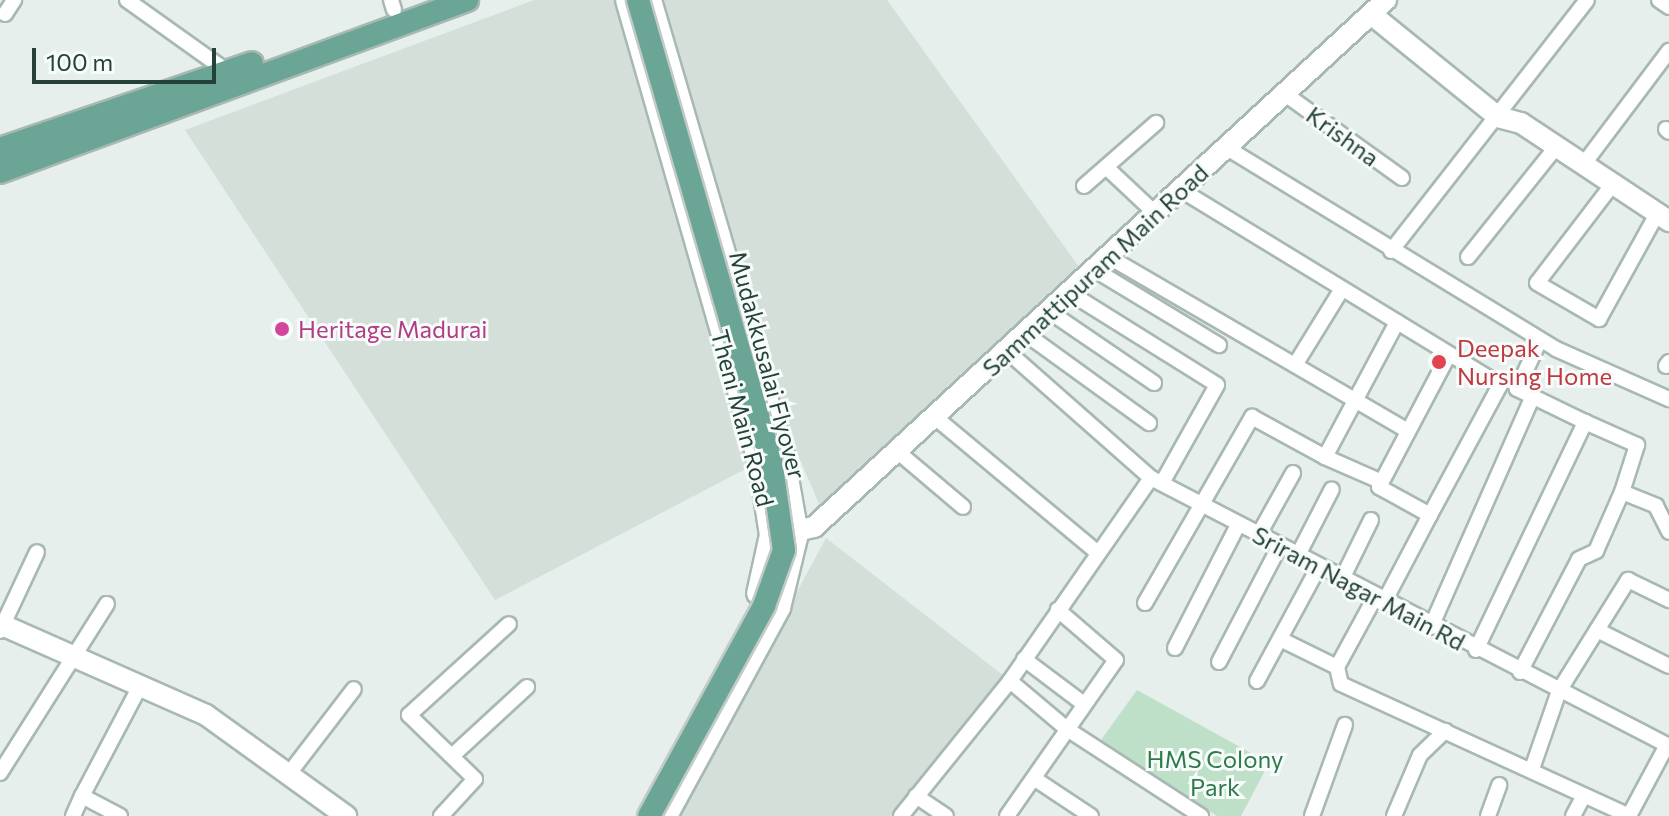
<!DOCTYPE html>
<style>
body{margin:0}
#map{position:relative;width:1669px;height:816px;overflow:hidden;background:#e6efeb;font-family:Commissioner,sans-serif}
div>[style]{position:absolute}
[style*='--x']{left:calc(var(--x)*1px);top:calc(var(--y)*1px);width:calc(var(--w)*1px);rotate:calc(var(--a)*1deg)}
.built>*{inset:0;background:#d4dfda}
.green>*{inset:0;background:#bfe0c8}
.roads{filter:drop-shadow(2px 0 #a8b8b2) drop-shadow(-2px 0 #a8b8b2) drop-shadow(0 2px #a8b8b2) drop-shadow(0 -2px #a8b8b2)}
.street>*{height:14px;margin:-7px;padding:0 7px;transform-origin:7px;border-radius:7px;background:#fff}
.secondary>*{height:20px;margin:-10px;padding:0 10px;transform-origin:10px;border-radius:10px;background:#fff}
.primary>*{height:22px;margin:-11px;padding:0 11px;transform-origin:11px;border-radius:11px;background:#6aa596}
.bridges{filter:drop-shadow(2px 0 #c2cac8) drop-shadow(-2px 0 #c2cac8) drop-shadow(0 2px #c2cac8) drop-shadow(0 -2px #c2cac8)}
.primary-bridge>*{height:22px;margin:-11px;padding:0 11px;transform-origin:11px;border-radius:11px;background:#6aa596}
.dots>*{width:22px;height:22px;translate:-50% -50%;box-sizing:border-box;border:4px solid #f7fbf9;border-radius:50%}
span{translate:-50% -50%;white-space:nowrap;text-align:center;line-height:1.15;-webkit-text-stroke:6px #f7fbf9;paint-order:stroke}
.street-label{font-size:24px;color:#24423a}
.hotel-label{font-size:24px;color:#b23c85}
.left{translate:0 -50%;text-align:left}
.health-label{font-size:24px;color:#be3a42}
.park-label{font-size:24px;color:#2d7a4b}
.scale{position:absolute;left:32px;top:48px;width:184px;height:36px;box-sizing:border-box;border:4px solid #24423a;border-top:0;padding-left:10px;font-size:24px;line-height:28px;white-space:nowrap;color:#24423a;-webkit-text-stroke:6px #f7fbf9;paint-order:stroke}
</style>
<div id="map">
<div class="built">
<i style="clip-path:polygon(534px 0,622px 0,755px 464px,495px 600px,185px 130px)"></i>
<i style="clip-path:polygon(662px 0,887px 0,1087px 278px,823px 513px,791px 439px)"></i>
<i style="clip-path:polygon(826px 538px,1004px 676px,902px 816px,676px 816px)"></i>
</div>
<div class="green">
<i style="clip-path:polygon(1137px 690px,1269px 763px,1241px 816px,1217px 816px,1101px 740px)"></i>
</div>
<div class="roads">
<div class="street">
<i style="--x:127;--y:0;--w:124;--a:35.5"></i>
<i style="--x:391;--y:0;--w:10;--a:73"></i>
<i style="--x:1659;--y:0;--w:12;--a:35"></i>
<i style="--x:5;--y:14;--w:17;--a:-57"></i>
<i style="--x:1285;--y:94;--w:144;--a:35.7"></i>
<i style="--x:1666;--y:129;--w:4;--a:45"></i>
<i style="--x:1227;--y:148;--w:386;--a:31.4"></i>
<i style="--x:1556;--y:349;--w:124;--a:23.9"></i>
<i style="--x:1583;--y:165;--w:143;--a:-53"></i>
<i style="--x:1106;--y:167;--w:69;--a:43.2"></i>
<i style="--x:1612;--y:185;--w:123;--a:127.4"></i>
<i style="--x:1537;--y:283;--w:72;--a:30.1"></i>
<i style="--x:1599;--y:319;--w:120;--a:-61.1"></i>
<i style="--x:1084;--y:186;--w:96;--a:-41.2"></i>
<i style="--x:1181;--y:190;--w:374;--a:31.4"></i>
<i style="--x:1500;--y:385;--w:148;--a:118.3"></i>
<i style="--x:1391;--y:251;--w:318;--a:-52"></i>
<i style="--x:1109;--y:257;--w:346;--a:30.2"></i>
<i style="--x:1468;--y:257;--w:141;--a:-51.3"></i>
<i style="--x:1095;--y:270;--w:145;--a:31.2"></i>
<i style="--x:1070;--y:293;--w:173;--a:32"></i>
<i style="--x:1217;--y:385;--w:112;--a:119.3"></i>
<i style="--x:1050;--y:312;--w:126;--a:34.3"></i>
<i style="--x:1026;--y:334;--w:152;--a:35.9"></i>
<i style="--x:1007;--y:351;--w:192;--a:41.4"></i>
<i style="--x:1151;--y:478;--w:581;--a:27.36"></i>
<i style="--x:1667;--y:745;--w:81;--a:118.2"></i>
<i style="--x:1295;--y:365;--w:89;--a:-58.3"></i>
<i style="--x:1666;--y:366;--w:5;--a:-53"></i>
<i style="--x:936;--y:418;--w:211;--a:39.8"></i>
<i style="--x:1585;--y:422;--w:57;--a:23.9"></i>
<i style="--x:1637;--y:445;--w:49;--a:107.7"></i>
<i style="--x:898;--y:452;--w:85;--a:40.2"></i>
<i style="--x:1325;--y:457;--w:62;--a:23.7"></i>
<i style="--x:1151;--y:478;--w:247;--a:124.8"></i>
<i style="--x:1010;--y:681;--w:75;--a:40.1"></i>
<i style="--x:1067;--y:729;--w:160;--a:33"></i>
<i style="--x:1258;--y:536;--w:72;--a:-60.9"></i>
<i style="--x:1297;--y:557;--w:76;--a:-62.8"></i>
<i style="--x:1341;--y:581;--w:68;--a:-63.8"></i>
<i style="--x:1145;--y:603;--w:215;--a:-60.1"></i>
<i style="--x:1252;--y:417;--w:83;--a:28.7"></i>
<i style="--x:1325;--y:457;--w:153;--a:-61.9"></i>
<i style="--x:1383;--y:604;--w:101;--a:-62.2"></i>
<i style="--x:1430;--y:515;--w:58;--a:-151.2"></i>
<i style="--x:1379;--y:487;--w:150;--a:-62.2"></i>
<i style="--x:1431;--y:627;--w:253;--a:-66.2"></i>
<i style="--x:1597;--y:630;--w:80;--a:26.6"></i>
<i style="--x:0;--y:631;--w:87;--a:-64.9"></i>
<i style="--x:1280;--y:639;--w:64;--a:26.2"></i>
<i style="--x:1337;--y:667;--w:17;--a:77"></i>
<i style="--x:1341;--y:684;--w:317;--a:24.6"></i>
<i style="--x:1175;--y:648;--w:138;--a:-62.9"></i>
<i style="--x:1476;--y:650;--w:253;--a:-64.4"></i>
<i style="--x:1585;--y:422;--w:76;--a:-154.1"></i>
<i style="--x:1517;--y:389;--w:54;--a:-64.9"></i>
<i style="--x:1024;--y:659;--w:75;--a:36.9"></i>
<i style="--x:1219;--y:662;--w:130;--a:-62.4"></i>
<i style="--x:1337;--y:667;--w:77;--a:-61.4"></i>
<i style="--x:1520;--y:672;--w:127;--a:-62.4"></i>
<i style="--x:1579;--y:559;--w:19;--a:-25"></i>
<i style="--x:1596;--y:551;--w:64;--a:-66.2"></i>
<i style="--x:1622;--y:492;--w:37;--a:22"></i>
<i style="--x:1656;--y:506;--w:29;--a:63"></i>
<i style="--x:1257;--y:681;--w:128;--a:-61.6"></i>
<i style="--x:452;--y:756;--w:102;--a:-42.6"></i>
<i style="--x:1532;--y:769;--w:83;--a:-70.9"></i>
<i style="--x:1559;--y:691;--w:131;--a:-58.1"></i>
<i style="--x:1628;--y:580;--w:46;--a:26"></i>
<i style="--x:291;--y:771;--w:103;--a:-52.5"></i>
<i style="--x:0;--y:773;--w:200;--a:-57.7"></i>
<i style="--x:1035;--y:779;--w:67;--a:33.5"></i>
<i style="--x:916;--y:796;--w:36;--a:34"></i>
<i style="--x:73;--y:816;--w:22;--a:-66"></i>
<i style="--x:120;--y:816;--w:43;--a:-152.2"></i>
<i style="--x:82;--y:796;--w:127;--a:-62.2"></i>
<i style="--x:441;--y:816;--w:50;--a:-47.4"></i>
<i style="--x:475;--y:779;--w:92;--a:-135.9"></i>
<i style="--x:409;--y:715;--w:135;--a:-42.3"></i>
<i style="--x:901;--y:816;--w:174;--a:-51.1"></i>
<i style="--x:1007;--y:816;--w:190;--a:-55.1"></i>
<i style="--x:1116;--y:660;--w:77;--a:-139.2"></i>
<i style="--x:1312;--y:816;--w:97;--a:-70.1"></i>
<i style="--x:1394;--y:816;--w:66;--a:-66.9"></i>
<i style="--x:1420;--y:755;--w:35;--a:-44"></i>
<i style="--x:1488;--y:816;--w:33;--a:-70"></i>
<i style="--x:1573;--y:816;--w:21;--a:-62"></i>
</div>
<div class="secondary">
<i style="--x:626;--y:0;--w:483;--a:74"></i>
<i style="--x:759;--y:464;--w:72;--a:81.2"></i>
<i style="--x:770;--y:535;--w:60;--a:102.4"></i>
<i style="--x:651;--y:0;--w:474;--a:73.7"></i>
<i style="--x:784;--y:455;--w:80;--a:80"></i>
<i style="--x:798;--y:534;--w:76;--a:103.7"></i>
<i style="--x:780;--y:608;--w:237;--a:118.5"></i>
<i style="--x:1371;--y:14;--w:164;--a:39"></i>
<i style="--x:1498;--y:117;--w:24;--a:15"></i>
<i style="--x:1521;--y:123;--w:178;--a:33.5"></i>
<i style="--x:785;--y:534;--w:30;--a:-14"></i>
<i style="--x:814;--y:527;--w:778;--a:-42.66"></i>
<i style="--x:0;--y:624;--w:225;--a:23.8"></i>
<i style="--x:206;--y:715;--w:173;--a:35.8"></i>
</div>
<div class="primary">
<i style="--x:0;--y:149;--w:266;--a:-18.8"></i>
<i style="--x:0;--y:172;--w:498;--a:-20.2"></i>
</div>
</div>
<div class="bridges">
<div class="primary-bridge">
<i style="--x:638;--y:0;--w:479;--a:73.9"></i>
<i style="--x:771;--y:460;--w:91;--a:81.8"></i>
<i style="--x:784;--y:550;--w:59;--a:109.7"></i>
<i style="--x:764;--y:606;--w:239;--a:118.7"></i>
</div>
</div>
<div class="dots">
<i style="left:282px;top:329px;background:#d1479c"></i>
<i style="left:1439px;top:362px;background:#e0444e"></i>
</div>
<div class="street-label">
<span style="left:1343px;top:136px;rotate:36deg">Krishna</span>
<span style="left:1095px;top:270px;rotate:-43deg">Sammattipuram Main Road</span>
<span style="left:768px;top:365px;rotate:75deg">Mudakkusalai Flyover</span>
<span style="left:743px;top:418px;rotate:75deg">Theni Main Road</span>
<span style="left:1359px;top:588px;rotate:28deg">Sriram Nagar Main Rd</span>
</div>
<div class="hotel-label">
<span class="left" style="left:298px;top:329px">Heritage Madurai</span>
</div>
<div class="health-label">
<span class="left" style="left:1457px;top:362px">Deepak<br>Nursing Home</span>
</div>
<div class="park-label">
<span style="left:1215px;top:773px">HMS Colony<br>Park</span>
</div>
<div class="scale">100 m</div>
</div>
